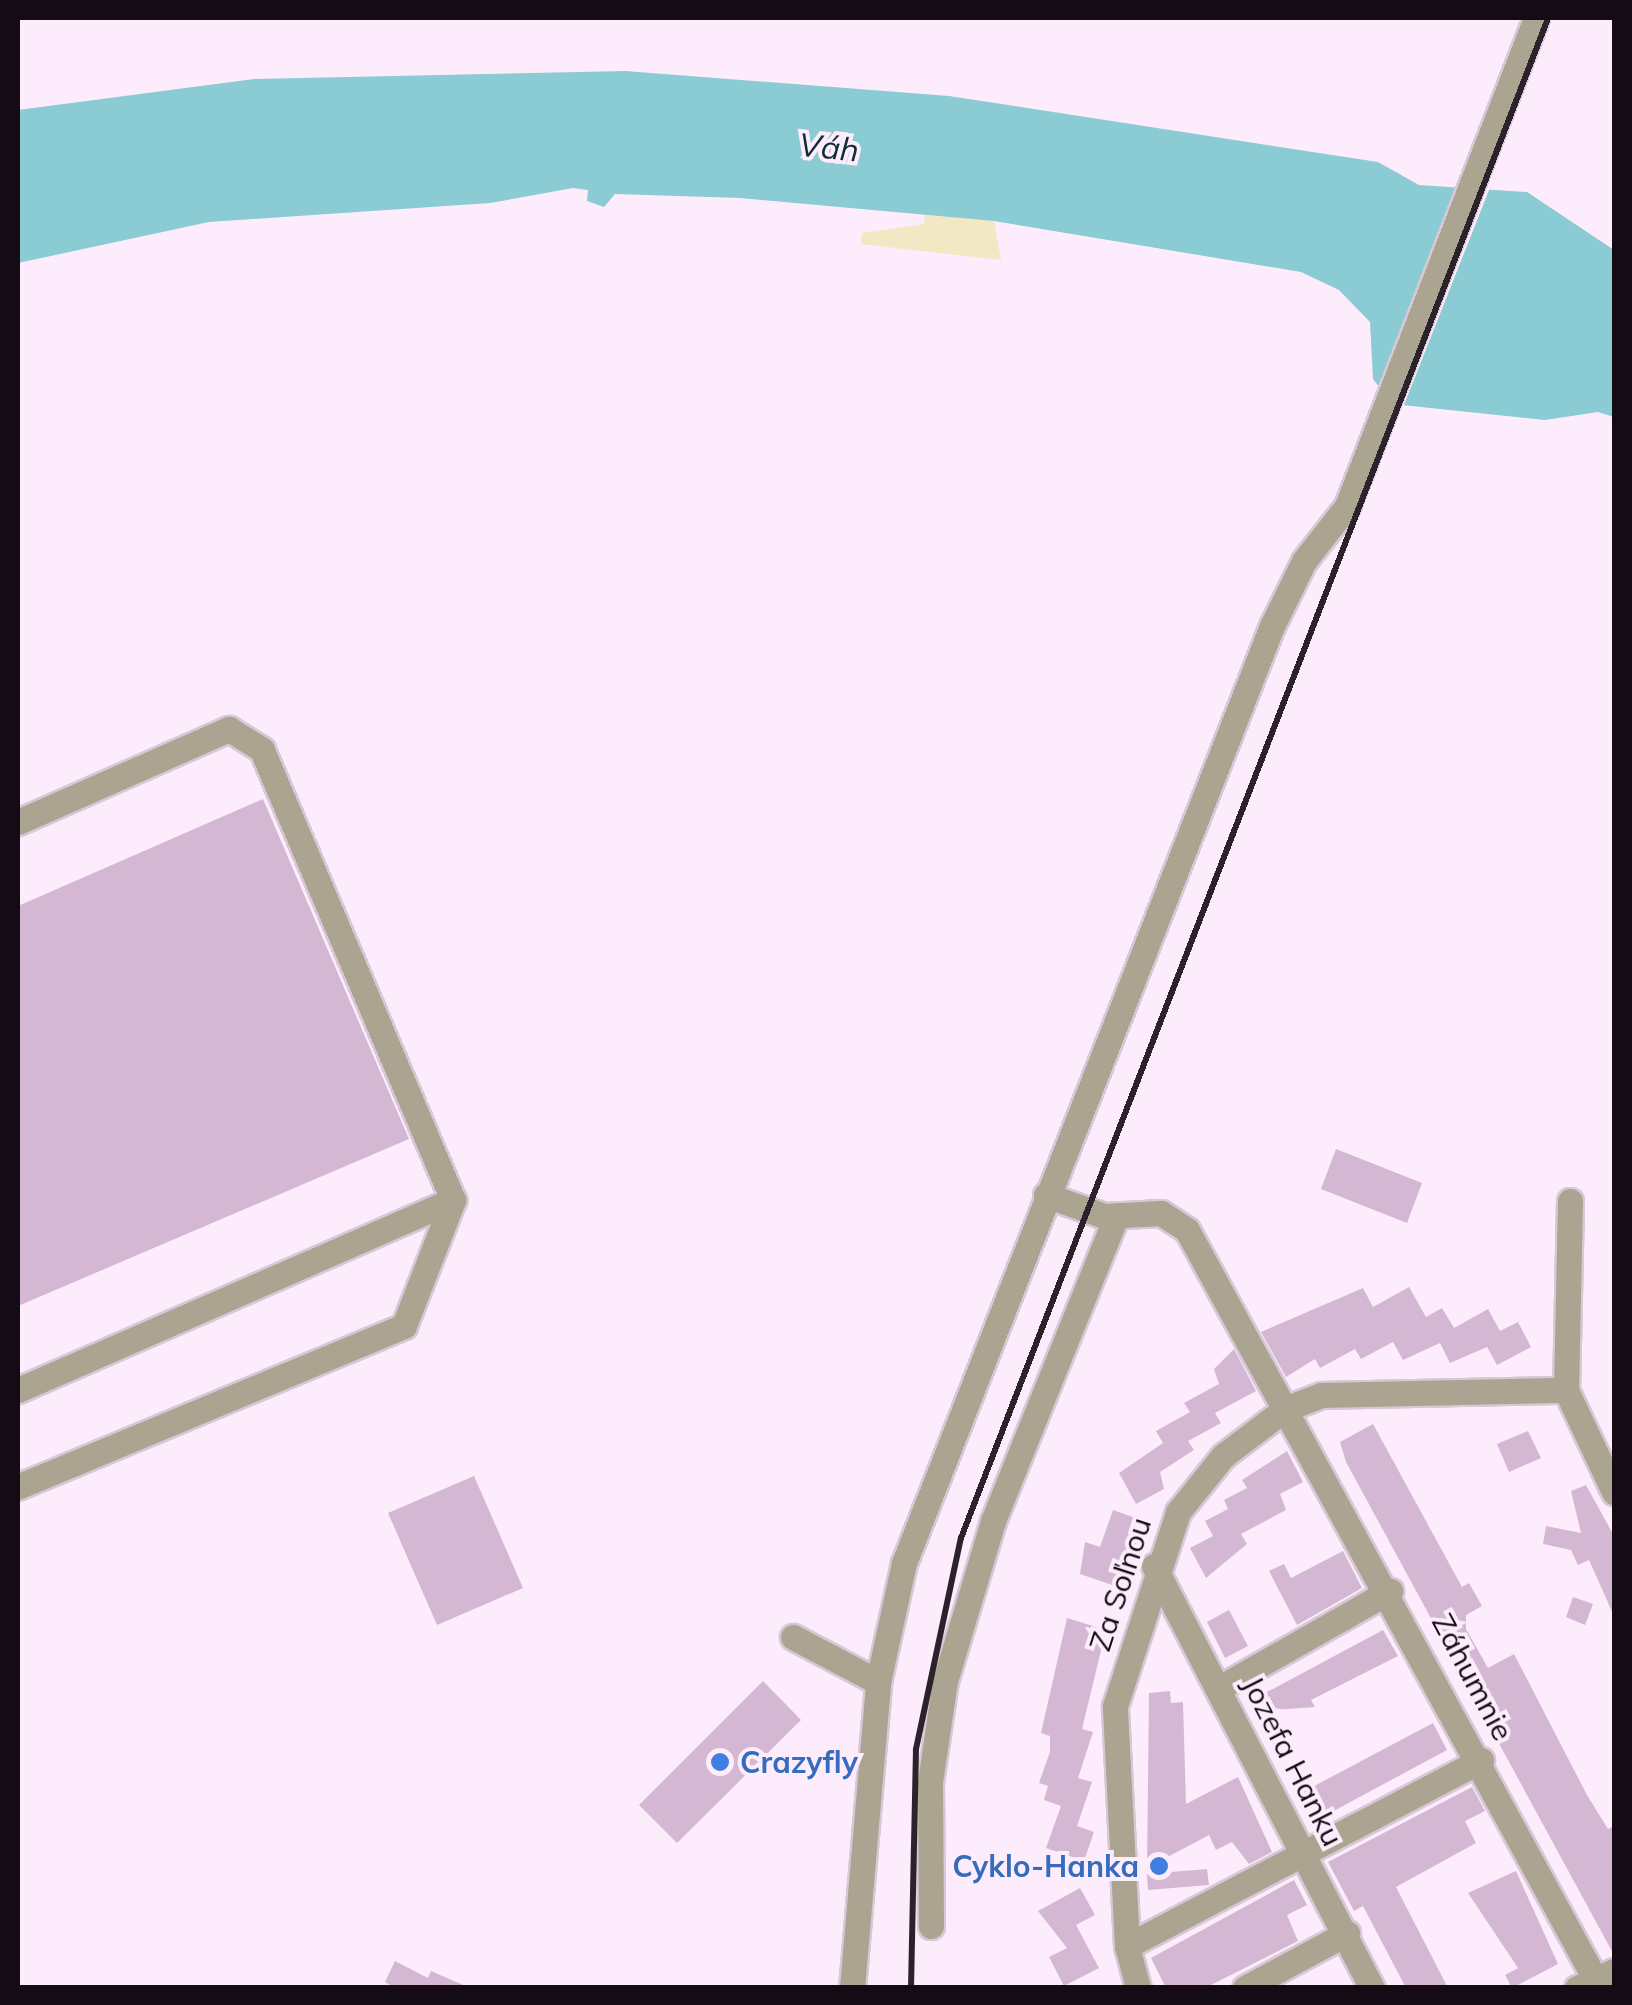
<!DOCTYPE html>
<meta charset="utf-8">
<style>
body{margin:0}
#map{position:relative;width:1632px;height:2005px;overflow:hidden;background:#fdecfc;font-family:Mulish,sans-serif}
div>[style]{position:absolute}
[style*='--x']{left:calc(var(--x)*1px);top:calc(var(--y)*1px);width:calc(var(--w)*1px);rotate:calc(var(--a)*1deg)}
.sand>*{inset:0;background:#f2e8c3}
.water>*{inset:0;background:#8acbd4}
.pier>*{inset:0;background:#fdecfc}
.building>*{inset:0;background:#d4b8d3}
.roads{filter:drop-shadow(2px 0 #d8c8d7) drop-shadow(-2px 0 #d8c8d7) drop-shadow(0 2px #d8c8d7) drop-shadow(0 -2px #d8c8d7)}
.minor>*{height:25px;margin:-12.5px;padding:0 12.5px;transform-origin:12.5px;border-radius:12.5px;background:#aba490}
.rail>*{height:6px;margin:-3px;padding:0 3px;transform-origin:3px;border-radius:3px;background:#2c222c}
.dots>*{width:28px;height:28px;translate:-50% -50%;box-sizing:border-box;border:5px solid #fdecfc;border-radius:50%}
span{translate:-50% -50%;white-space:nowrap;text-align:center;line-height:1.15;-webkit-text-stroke:8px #fdecfc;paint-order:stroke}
.street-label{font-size:30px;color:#140b14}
.shop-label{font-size:30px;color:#366cbe;font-weight:700}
.left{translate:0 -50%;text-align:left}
.right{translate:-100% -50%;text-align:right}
.water-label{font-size:32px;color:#0d2e33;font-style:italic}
.frame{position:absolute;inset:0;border:20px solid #140b14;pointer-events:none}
</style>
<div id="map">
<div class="sand">
<i style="clip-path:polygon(925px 215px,994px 221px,1001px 260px,861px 244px,862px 233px,924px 224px)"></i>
</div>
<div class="water">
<i style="clip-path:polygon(625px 71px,949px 96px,1378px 162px,1419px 185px,1527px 192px,1614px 250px,1614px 417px,1598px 412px,1545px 420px,1392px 404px,1373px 379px,1370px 322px,1339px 290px,1301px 272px,994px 221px,740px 198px,615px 194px,604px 207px,587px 201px,588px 190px,573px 188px,490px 203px,209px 222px,18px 263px,18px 110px,254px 79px)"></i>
</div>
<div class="pier">
<i style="clip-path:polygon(1468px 183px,1491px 185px,1402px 410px,1390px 408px)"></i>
</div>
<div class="building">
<i style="clip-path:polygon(263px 799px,409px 1139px,18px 1306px,18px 906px)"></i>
<i style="clip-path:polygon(1336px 1149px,1422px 1183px,1407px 1223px,1321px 1189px)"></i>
<i style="clip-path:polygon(1409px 1287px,1426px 1317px,1442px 1308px,1454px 1328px,1488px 1309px,1500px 1331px,1518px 1322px,1531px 1347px,1497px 1365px,1487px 1347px,1450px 1363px,1440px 1343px,1403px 1360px,1393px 1342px,1361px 1359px,1355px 1349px,1320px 1368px,1315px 1359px,1286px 1377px,1261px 1332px,1363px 1288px,1373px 1307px)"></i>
<i style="clip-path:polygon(1234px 1349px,1256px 1391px,1215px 1413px,1221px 1423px,1188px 1441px,1194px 1450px,1160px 1472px,1164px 1489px,1136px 1504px,1119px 1473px,1163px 1443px,1156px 1431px,1190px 1412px,1184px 1403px,1219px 1384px,1214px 1369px)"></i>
<i style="clip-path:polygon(1373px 1424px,1462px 1587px,1469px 1583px,1482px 1606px,1466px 1615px,1466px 1629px,1488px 1668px,1514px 1654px,1587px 1795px,1608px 1829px,1614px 1826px,1614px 1955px,1346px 1462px,1340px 1442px)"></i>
<i style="clip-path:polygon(1528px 1431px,1541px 1458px,1509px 1472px,1497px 1444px)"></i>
<i style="clip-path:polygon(1287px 1451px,1303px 1482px,1280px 1494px,1286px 1510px,1241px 1534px,1247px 1544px,1206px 1578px,1190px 1548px,1213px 1536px,1205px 1521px,1228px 1509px,1224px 1500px,1247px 1488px,1242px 1480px)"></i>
<i style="clip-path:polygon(474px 1476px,523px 1588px,437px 1625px,388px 1513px)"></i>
<i style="clip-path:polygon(1586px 1485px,1613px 1534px,1614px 1616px,1589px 1560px,1578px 1565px,1571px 1550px,1543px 1544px,1546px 1526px,1581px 1533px,1571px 1491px)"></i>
<i style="clip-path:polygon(1113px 1510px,1144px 1521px,1121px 1588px,1080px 1574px,1085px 1542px,1100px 1547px)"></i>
<i style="clip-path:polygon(1343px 1551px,1362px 1588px,1297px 1625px,1269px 1571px,1284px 1564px,1291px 1578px)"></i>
<i style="clip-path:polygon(1573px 1597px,1593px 1604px,1585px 1625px,1566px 1617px)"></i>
<i style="clip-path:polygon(1229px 1610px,1248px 1646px,1225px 1658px,1207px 1622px)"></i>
<i style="clip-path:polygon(1067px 1618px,1106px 1630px,1082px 1729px,1093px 1732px,1078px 1778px,1092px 1782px,1077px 1826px,1094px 1832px,1084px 1861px,1046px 1848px,1061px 1806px,1044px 1800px,1048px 1786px,1039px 1783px,1050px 1752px,1050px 1736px,1041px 1733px)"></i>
<i style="clip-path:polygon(1383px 1630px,1398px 1656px,1311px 1700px,1315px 1707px,1258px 1711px,1252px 1700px)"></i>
<i style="clip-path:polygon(763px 1681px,801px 1720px,677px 1843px,639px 1805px)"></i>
<i style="clip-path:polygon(1170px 1691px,1171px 1703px,1183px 1702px,1186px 1804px,1238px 1777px,1272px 1852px,1249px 1864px,1232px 1842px,1216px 1850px,1209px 1835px,1147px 1868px,1149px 1693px)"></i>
<i style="clip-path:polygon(1433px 1723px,1447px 1750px,1315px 1821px,1301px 1793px)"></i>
<i style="clip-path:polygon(1472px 1787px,1485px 1811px,1465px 1821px,1476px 1843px,1396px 1887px,1448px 1988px,1406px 1988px,1363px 1906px,1354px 1911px,1328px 1862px)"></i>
<i style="clip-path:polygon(1207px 1869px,1209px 1885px,1148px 1890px,1147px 1874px)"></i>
<i style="clip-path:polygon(1516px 1871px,1558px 1964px,1512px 1988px,1505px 1975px,1518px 1968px,1468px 1893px)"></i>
<i style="clip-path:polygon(1294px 1880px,1307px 1905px,1287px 1915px,1298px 1941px,1205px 1988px,1166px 1988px,1151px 1958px)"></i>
<i style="clip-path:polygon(1080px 1888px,1095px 1915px,1076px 1925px,1099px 1968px,1064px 1986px,1049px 1957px,1067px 1948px,1038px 1911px)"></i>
<i style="clip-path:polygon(395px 1961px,428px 1978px,431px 1971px,470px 1988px,395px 1988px,385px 1982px)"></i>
</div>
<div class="roads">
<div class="minor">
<i style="--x:18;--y:822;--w:231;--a:-23.8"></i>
<i style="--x:229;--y:729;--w:39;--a:32"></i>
<i style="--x:262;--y:750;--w:489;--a:67"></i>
<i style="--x:453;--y:1200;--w:135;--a:111.3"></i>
<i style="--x:404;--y:1326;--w:418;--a:157.4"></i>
<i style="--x:1046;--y:1195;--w:62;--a:19.9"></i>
<i style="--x:1104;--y:1216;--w:57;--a:-3"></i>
<i style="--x:1161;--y:1213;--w:31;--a:33"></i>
<i style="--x:1187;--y:1230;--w:853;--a:61.42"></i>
<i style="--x:1570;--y:1201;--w:189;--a:91.2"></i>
<i style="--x:1566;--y:1390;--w:113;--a:64.8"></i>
<i style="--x:18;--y:1390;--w:475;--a:-23.6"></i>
<i style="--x:1154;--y:1566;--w:475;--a:62.7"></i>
<i style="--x:793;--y:1637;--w:96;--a:27.9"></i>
<i style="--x:1219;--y:1688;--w:197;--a:-29.6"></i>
<i style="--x:931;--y:1926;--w:144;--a:-90.4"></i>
<i style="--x:930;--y:1782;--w:102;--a:-81.6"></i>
<i style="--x:945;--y:1681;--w:167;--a:-73.3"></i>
<i style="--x:993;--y:1521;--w:329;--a:-68"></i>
<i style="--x:1127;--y:1946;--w:400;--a:-27.7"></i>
<i style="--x:852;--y:1988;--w:307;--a:-85.1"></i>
<i style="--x:878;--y:1682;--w:122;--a:-77.7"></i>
<i style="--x:904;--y:1563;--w:1007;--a:-68.56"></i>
<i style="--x:1272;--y:626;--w:72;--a:-63.8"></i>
<i style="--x:1304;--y:561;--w:70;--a:-52"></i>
<i style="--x:1347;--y:506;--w:523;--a:-68.83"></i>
<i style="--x:1138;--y:1988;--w:43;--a:-104.7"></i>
<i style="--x:1127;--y:1946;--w:240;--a:-92.9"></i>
<i style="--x:1115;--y:1706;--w:204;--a:-72"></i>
<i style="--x:1178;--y:1512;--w:72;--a:-51.2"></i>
<i style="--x:1223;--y:1456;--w:78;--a:-37.2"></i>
<i style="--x:1285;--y:1409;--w:39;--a:-21"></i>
<i style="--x:1321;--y:1395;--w:245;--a:-1.2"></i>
<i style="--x:1245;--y:1988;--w:116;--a:-28.3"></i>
<i style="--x:1577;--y:1988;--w:41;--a:-24.7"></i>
</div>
</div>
<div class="rail">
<i style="--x:911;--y:1988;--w:239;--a:-88.8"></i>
<i style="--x:916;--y:1749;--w:216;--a:-78"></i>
<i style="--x:961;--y:1538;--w:1629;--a:-68.88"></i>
</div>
<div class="dots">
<i style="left:720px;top:1762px;background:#3f7fe0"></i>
<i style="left:1159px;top:1866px;background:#3f7fe0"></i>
</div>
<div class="street-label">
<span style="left:1120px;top:1584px;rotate:-72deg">Za Soľnou</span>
<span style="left:1473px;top:1677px;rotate:62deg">Záhumnie</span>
<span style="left:1293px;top:1761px;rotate:63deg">Jozefa Hanku</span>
</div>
<div class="shop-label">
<span class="left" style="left:740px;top:1762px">Crazyfly</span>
<span class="right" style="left:1139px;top:1866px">Cyklo-Hanka</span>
</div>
<div class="water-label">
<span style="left:829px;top:147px;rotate:6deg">Váh</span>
</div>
<div class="frame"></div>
</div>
